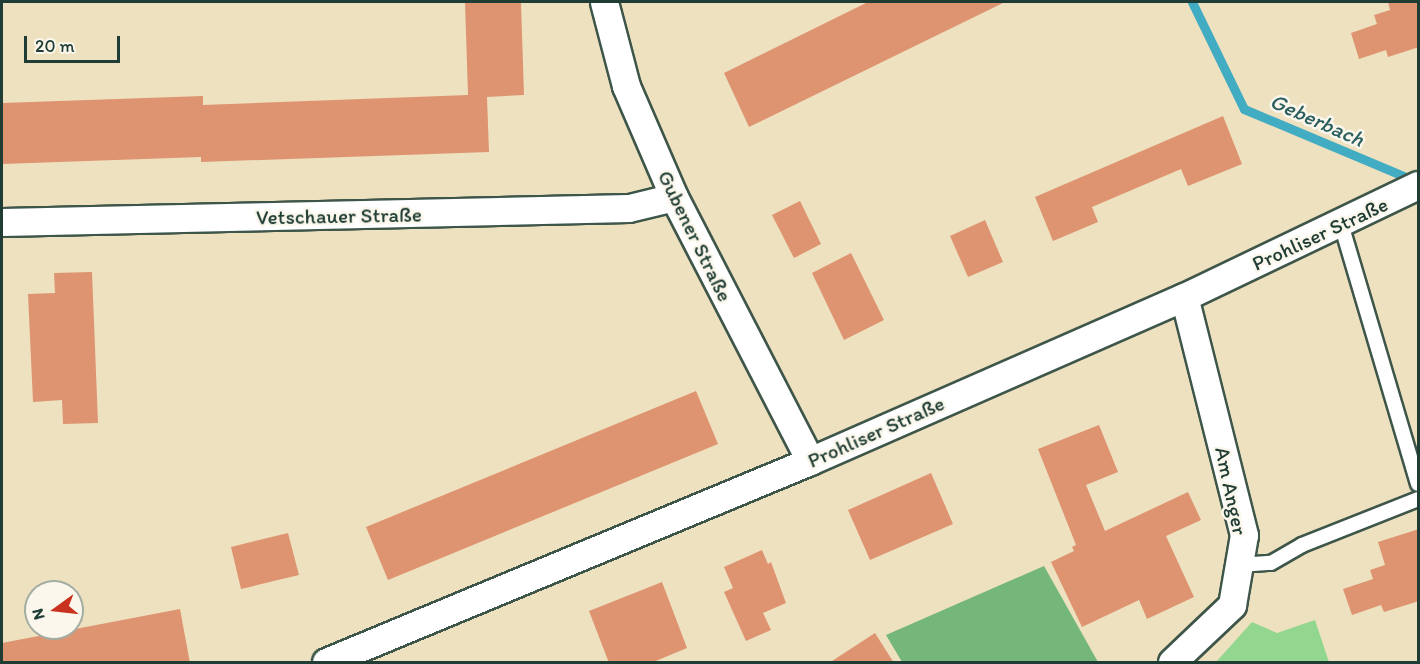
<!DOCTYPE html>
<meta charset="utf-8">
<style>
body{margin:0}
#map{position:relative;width:1420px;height:664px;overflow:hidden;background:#eee1c0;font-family:Itim,sans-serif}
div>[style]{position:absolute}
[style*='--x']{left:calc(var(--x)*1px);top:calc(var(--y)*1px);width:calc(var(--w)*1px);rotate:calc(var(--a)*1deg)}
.green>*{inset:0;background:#92d68f}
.forest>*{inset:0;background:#75b77a}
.stream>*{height:9px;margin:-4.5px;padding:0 4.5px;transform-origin:4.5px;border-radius:4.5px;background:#42acc2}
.building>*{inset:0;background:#de9470}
.roads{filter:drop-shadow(2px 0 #3e5649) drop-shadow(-2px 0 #3e5649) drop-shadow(0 2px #3e5649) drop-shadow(0 -2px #3e5649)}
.lane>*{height:14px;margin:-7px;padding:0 7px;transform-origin:7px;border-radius:7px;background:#fff}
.street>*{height:27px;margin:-13.5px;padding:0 13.5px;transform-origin:13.5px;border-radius:13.5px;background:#fff}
span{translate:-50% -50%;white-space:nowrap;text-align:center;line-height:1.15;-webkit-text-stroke:5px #fbf7ec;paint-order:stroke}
.street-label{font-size:21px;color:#1f3d34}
.water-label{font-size:22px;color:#2a5e5f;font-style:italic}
.frame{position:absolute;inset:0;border:3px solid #1f3d34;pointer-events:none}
.north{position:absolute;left:24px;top:580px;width:60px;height:60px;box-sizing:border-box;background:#fbf7ec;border:2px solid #a3ada2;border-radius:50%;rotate:255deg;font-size:16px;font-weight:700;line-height:24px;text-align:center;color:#1f3d34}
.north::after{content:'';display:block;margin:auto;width:21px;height:27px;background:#c8321e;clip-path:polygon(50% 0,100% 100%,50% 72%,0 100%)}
.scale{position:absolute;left:24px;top:36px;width:96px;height:27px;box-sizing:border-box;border:3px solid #1f3d34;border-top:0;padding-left:8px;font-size:18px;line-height:21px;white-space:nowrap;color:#1f3d34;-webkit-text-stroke:4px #fbf7ec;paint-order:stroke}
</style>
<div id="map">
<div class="green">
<i style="clip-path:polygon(1315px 620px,1329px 662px,1216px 662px,1252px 622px,1277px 633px)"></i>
</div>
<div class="forest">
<i style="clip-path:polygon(1044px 566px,1098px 662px,902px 662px,886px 635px)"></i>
</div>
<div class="stream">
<i style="--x:1192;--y:2;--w:119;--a:64.1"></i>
<i style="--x:1244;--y:109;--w:183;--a:22.8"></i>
</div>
<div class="building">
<i style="clip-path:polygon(465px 2px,521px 2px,524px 95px,487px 97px,489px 152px,201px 162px,201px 157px,2px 164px,2px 103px,203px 96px,203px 105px,468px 95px)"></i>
<i style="clip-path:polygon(868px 2px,1005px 2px,749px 127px,724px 73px)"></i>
<i style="clip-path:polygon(1388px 2px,1419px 2px,1419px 47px,1388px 57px,1386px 50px,1359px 59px,1351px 33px,1377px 24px,1374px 15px,1390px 10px)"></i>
<i style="clip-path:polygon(1223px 116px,1242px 164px,1188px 186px,1181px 169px,1092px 207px,1098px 222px,1053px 241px,1035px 197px)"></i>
<i style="clip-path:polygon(800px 201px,821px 244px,794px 258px,772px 215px)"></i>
<i style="clip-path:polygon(985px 220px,1003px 262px,968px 277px,950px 236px)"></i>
<i style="clip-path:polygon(851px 253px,884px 320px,844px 340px,812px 273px)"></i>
<i style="clip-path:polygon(92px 272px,98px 423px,63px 424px,62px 400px,33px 402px,28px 294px,55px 293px,54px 273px)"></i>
<i style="clip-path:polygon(696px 391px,718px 444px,388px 580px,366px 527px)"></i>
<i style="clip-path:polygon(1099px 425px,1118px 472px,1086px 485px,1105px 531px,1188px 492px,1201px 520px,1166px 536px,1194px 597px,1147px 619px,1139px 600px,1082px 627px,1051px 562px,1074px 551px,1072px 547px,1076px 545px,1038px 449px)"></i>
<i style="clip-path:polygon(931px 473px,953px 524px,870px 560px,848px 510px)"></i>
<i style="clip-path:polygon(1419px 529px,1419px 601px,1384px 612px,1381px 605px,1352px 615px,1343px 589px,1373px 579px,1370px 570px,1385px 565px,1378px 542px)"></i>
<i style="clip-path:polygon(288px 533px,299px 575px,241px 589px,231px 547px)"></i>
<i style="clip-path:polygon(762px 550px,768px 564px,771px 562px,786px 603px,763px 613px,771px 630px,746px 641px,724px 592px,733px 588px,724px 567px)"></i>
<i style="clip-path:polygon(662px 582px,687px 648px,651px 663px,609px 663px,589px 611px)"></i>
<i style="clip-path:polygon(180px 609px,190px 663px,2px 663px,2px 643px)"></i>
<i style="clip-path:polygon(875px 633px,894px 663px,829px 663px)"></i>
</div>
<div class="roads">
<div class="lane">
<i style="--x:1341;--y:224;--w:271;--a:73.5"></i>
<i style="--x:1239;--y:565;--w:32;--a:-4"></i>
<i style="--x:1271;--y:563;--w:36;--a:-30"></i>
<i style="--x:1302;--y:545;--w:125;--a:-21.6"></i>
</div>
<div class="street">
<i style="--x:604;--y:2;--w:87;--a:75.3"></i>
<i style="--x:626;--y:86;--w:121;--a:66.6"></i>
<i style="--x:674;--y:197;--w:297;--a:62.7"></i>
<i style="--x:2;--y:222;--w:627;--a:-1.28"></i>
<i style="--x:629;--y:208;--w:46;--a:-13.7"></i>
<i style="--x:326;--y:662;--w:524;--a:-22.55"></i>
<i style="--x:810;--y:461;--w:408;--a:-23.7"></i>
<i style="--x:1184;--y:297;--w:259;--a:-25.6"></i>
<i style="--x:1172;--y:662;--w:83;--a:-43.5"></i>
<i style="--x:1232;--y:605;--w:71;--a:-80.3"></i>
<i style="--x:1244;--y:535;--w:245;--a:-104.1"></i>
</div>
</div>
<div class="street-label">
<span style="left:339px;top:216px;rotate:-1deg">Vetschauer Straße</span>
<span style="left:1320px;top:234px;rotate:-25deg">Prohliser Straße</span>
<span style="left:695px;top:236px;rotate:64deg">Gubener Straße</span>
<span style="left:876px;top:432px;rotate:-24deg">Prohliser Straße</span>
<span style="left:1231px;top:491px;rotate:78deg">Am Anger</span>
</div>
<div class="water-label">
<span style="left:1317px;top:120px;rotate:24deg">Geberbach</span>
</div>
<div class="frame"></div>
<div class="north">N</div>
<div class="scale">20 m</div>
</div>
